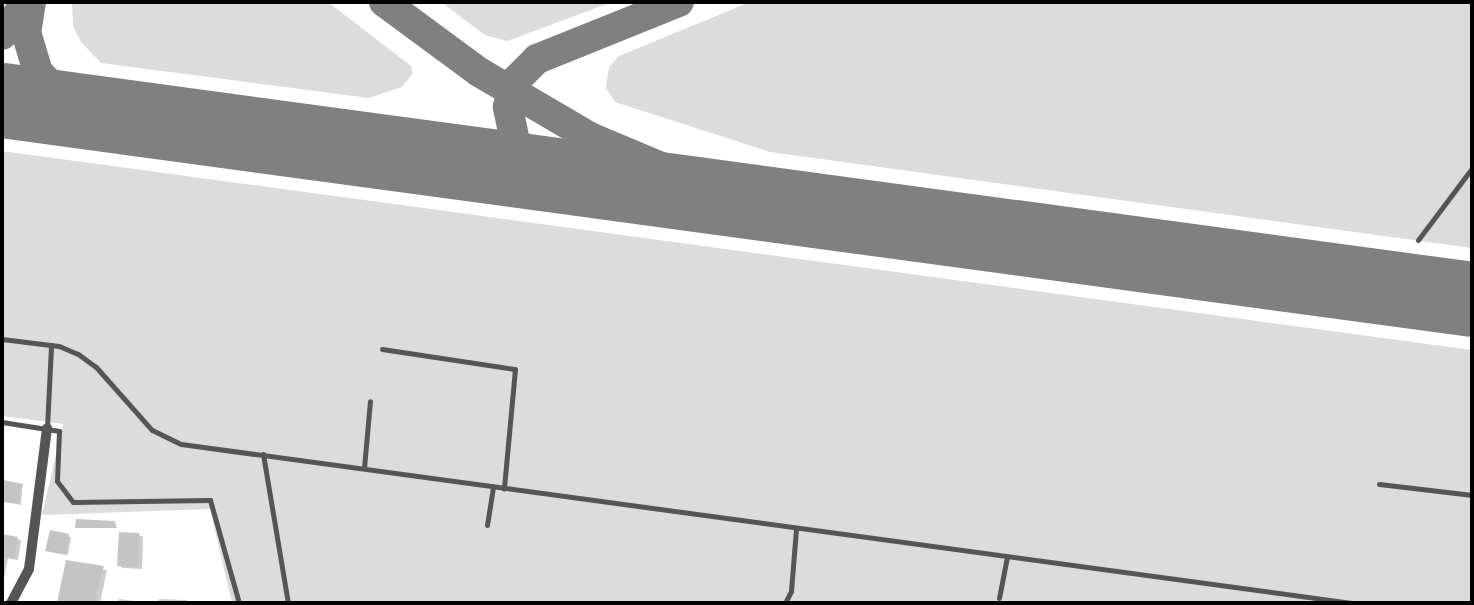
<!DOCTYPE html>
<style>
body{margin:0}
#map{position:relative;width:1474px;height:605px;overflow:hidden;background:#fff;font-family:"Roboto Condensed",sans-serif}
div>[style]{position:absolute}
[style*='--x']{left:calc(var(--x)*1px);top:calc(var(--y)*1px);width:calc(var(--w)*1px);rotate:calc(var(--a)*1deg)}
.green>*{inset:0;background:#dcdcdc}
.shadow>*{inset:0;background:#0003}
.taxiway>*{height:30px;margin:-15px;padding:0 15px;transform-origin:15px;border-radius:15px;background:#808080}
.runway>*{height:75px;margin:-37.5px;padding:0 37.5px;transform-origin:37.5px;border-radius:37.5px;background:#808080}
.building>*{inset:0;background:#c4c4c4}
.service>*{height:5px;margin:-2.5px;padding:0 2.5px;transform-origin:2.5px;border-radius:2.5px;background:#555}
.minor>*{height:10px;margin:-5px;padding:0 5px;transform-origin:5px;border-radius:5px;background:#555}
span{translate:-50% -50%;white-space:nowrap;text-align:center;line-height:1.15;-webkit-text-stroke:7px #fff;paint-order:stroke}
.frame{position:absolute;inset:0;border:4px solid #000;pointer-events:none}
</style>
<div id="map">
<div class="green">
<i style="clip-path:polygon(72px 2px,328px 2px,411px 66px,413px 73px,402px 87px,369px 98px,101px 63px,81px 42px,73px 26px)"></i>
<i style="clip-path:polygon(441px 2px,612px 2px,507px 41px,485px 35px)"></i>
<i style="clip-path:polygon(750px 2px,1472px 2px,1472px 248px,770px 152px,615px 102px,606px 88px,609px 67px,619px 56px)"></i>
<i style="clip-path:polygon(2px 151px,1472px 350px,1472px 603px,232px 603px,210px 509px,42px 515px,63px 424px,2px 416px)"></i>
</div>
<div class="shadow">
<i style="clip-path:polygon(22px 485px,21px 505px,4px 501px)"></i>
<i style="clip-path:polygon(115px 522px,117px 528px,77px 528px)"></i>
<i style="clip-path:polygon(51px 532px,71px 537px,68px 555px,49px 551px)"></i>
<i style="clip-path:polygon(139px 535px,143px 537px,142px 569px,123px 568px,119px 565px)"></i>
<i style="clip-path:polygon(2px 536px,21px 540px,18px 560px,8px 558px,2px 589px)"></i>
<i style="clip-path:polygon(67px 562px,107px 570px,100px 603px,59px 603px)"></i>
<i style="clip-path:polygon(119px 599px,135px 601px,138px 603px,118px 603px)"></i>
<i style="clip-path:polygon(159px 599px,186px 600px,190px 603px,158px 603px)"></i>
</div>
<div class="taxiway">
<i style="--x:31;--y:2;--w:30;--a:99"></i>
<i style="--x:26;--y:32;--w:42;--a:73.3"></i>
<i style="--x:38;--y:72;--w:36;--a:46"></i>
<i style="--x:63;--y:98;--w:37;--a:24"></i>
<i style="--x:384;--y:2;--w:118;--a:36.4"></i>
<i style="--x:479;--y:72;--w:129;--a:30.4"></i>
<i style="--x:590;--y:137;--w:95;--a:22.8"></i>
<i style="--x:678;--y:174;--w:112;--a:16.7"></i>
<i style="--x:2;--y:35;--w:41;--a:-52.9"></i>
<i style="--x:560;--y:176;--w:29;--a:-151"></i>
<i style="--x:535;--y:162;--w:29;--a:-134"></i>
<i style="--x:515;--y:141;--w:35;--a:-102"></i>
<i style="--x:508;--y:107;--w:27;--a:-75"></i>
<i style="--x:515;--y:81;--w:31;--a:-45"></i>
<i style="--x:537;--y:59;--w:153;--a:-21.9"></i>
</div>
<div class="runway">
<i style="--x:2;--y:100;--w:1483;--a:7.71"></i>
</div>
<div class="building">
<i style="clip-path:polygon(4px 480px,23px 484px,19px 504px,2px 502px)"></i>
<i style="clip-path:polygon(76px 519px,115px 521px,115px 528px,75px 528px)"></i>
<i style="clip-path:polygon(50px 530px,69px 534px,66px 555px,45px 551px)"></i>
<i style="clip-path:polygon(119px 532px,139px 533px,138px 567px,117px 566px)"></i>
<i style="clip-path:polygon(2px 534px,18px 537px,14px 559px,2px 557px)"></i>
<i style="clip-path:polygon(66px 560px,104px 566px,94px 603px,57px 603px)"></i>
</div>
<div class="service">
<i style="--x:1418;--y:240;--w:90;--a:-53.1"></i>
<i style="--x:2;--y:339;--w:57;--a:7"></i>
<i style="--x:59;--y:346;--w:21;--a:23"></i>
<i style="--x:78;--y:354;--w:22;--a:36"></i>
<i style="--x:96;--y:367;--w:84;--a:48.4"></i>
<i style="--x:152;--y:430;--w:32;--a:26"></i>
<i style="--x:181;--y:444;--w:1183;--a:7.73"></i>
<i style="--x:382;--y:349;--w:134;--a:8.6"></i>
<i style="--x:515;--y:369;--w:120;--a:95.3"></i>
<i style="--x:2;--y:422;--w:58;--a:9"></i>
<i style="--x:59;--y:431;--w:50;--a:92.3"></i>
<i style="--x:57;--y:481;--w:26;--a:53"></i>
<i style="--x:73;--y:502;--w:137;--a:-0.8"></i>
<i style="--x:210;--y:500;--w:107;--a:74.3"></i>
<i style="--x:47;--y:428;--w:83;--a:-87.2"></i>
<i style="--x:263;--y:454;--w:151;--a:80.5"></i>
<i style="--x:364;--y:468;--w:67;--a:-84.9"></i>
<i style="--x:1379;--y:484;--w:94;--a:6.7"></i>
<i style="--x:487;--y:525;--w:39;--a:-81"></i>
<i style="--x:999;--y:598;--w:42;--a:-79"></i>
<i style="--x:785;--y:603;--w:13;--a:-63"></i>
<i style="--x:791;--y:591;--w:62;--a:-85.4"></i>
</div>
<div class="minor">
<i style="--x:11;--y:603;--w:38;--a:-62"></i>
<i style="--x:29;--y:569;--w:142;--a:-82.7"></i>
</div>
<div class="frame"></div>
</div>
